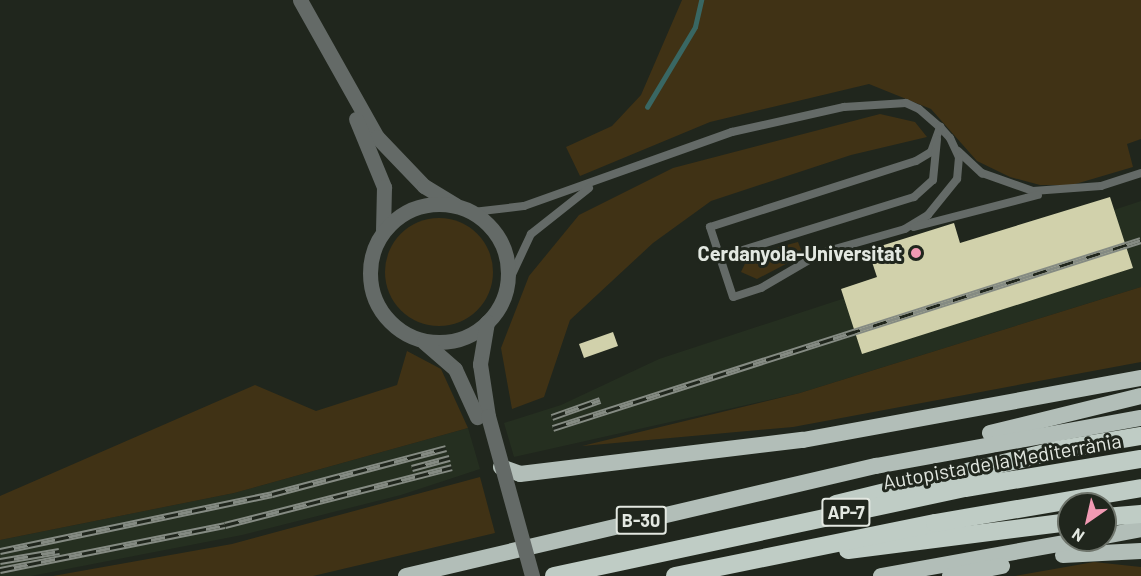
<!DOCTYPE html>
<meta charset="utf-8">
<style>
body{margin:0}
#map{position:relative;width:1141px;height:576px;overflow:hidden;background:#20261d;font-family:Barlow,sans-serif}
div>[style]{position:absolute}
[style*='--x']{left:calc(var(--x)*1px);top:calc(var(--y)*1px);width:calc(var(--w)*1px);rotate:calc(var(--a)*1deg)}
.built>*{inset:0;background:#252f20}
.green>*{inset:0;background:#403215}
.round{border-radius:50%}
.stream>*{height:4.5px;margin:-2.25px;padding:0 2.25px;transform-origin:2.25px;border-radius:2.25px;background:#396763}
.building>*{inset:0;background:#d1d1ab}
.service>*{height:8px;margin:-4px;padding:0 4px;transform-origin:4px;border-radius:4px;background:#646a67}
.tertiary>*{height:15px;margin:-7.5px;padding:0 7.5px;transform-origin:7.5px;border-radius:7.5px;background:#646a67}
.tertiary>.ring{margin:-7.5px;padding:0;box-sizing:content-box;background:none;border:15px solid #646a67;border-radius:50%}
.trunk>*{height:16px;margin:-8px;padding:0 8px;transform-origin:8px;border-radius:8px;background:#b2beb8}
.motorway>*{height:18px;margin:-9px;padding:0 9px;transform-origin:9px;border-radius:9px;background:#bfccc5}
.rail>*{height:7px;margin-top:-3.5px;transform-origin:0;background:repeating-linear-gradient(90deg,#20261d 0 14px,#858b83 0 28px);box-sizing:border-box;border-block:2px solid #858b83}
.tertiary-bridge>*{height:15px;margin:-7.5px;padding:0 7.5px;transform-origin:7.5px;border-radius:7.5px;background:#646a67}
.dots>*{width:16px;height:16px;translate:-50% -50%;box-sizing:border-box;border:3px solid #20261d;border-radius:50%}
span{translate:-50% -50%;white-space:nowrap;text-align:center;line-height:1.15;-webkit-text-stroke:6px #20261d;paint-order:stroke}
.shield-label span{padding:2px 4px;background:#20261d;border:2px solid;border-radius:4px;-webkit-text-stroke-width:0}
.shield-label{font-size:18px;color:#e3e8e1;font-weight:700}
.poi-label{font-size:20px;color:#e3e8e1;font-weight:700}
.right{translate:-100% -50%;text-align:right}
.street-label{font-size:20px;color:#e3e8e1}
.north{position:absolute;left:1057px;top:492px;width:60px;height:60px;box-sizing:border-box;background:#20261d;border:2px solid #6e746b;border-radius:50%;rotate:214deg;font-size:16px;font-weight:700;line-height:24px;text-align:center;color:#e3e8e1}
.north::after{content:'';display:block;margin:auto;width:21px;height:27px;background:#f19ab3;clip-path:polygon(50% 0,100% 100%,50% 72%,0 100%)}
</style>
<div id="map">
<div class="built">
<i style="clip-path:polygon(1141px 201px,1141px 287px,800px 393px,514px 457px,504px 423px,561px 405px,659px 359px)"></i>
<i style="clip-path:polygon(468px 428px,480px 469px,401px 495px,242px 535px,31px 576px,0 576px,0 540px,234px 493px)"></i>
</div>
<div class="green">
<i style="clip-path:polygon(682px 0,1141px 0,1141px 139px,1127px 144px,1133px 167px,1072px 185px,1040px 185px,1010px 177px,977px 161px,931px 109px,869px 84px,710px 122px,580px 176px,566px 147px,612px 126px,641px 95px)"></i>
<i style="clip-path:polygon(880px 114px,915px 122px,927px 137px,851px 155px,711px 201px,653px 243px,570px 320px,544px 397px,512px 409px,501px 348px,529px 276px,579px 215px,673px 168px)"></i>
<i class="round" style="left:385px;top:218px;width:108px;height:108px"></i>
<i style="clip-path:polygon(798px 242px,803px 255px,757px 279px,741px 272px,749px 255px)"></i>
<i style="clip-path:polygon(1141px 287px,1141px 362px,793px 427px,582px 446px,800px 393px)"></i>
<i style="clip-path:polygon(407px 351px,441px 369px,468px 428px,234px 493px,0 540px,0 496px,255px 385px,316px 411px,397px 385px)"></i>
<i style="clip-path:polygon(480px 477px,495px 533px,313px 576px,53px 576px,232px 544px)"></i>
<i style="clip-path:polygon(1094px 562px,1141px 567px,1141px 576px,1015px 576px)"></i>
</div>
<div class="stream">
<i style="--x:647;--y:107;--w:93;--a:-59"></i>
<i style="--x:695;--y:27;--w:28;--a:-77"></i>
</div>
<div class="building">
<i style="clip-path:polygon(1110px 197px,1133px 268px,862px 354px,841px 289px,877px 277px,868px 250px,954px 223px,960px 243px)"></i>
<i style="clip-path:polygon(613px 332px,618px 346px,584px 358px,579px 344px)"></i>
</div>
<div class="service">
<i style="--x:958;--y:151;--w:33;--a:43"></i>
<i style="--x:982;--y:173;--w:54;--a:19.4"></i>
<i style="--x:1033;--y:191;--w:68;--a:-4.2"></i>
<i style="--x:1101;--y:186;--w:42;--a:-18"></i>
<i style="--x:473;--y:212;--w:51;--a:-6.7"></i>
<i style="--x:524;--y:206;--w:221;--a:-19.6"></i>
<i style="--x:732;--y:132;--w:115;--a:-12.6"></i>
<i style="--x:844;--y:107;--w:62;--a:-3.7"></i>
<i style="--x:906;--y:103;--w:14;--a:25"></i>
<i style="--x:919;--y:109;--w:28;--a:41"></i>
<i style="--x:940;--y:127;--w:15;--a:48"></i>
<i style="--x:950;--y:138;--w:21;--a:65"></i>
<i style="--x:959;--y:157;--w:22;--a:95"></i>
<i style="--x:957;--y:179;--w:46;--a:128.9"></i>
<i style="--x:928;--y:215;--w:27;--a:149"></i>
<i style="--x:905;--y:229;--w:87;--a:164.1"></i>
<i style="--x:821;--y:253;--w:69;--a:149.7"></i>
<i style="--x:761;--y:288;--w:29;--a:162"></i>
<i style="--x:733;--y:297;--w:74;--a:-108.2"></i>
<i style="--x:710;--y:227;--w:216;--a:-17.8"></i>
<i style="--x:916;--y:161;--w:17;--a:-31"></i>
<i style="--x:931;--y:152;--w:27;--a:-70"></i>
<i style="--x:914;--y:227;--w:128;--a:-14.5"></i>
<i style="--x:720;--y:257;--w:203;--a:-17.2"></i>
<i style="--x:914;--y:197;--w:25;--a:-42"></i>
<i style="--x:933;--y:180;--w:41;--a:-84.4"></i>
<i style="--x:508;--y:283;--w:54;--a:-64.9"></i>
<i style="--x:531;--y:234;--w:74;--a:-38.4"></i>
</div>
<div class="tertiary">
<i style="--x:300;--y:0;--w:157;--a:60.7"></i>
<i style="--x:377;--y:137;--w:68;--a:46.2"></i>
<i style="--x:424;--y:186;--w:37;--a:31"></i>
<i style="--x:356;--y:119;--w:74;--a:67.6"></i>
<i style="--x:384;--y:187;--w:43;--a:91.3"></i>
<i class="ring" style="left:370px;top:204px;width:123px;height:123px"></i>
<i style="--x:487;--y:322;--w:43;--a:99.5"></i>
<i style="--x:480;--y:364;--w:53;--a:81.3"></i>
<i style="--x:424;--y:342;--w:41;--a:41.1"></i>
<i style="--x:455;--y:369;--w:53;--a:65.4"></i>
</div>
<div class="trunk">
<i style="--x:990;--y:433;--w:155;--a:-13.8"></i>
<i style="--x:501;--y:467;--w:20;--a:20"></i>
<i style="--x:520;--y:474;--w:285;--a:-6.9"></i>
<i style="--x:803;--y:440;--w:344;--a:-10.4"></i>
<i style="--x:1105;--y:536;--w:37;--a:-11"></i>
<i style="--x:1063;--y:555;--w:78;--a:-2.9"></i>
<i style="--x:406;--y:576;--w:483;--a:-13.2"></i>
<i style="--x:876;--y:466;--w:269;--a:-10.3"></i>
<i style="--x:881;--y:576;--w:204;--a:-10.2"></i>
<i style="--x:950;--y:576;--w:53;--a:-10.9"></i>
</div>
<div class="motorway">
<i style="--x:836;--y:504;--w:228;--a:-13.7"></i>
<i style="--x:1057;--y:450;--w:85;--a:-9.5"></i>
<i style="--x:1105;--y:517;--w:36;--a:-5"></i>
<i style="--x:848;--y:550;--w:223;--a:-7.2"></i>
<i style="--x:554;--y:576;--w:420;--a:-12.1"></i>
<i style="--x:965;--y:488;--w:178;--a:-9.4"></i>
<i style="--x:675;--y:576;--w:265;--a:-11.5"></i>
<i style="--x:935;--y:523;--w:209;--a:-9.6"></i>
</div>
<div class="rail">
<i style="--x:552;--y:417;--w:51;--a:-19.5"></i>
<i style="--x:553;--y:428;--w:617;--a:-17.73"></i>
<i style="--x:412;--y:468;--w:39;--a:-15"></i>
<i style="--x:0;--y:551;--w:278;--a:-11.8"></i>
<i style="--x:272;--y:494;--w:180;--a:-14.8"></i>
<i style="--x:0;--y:561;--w:60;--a:-9.6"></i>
<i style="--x:0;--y:570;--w:229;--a:-11.3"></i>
<i style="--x:225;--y:525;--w:234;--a:-14.3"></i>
</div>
<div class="tertiary-bridge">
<i style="--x:488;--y:416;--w:166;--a:74.6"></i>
</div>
<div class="dots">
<i style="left:916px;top:253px;background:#f19ab3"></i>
</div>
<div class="shield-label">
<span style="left:846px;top:512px">AP-7</span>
<span style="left:641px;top:520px">B-30</span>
</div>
<div class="poi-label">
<span class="right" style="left:902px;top:253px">Cerdanyola-Universitat</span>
</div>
<div class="street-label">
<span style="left:1002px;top:461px;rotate:-10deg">Autopista de la Mediterrània</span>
</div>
<div class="north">N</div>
</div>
